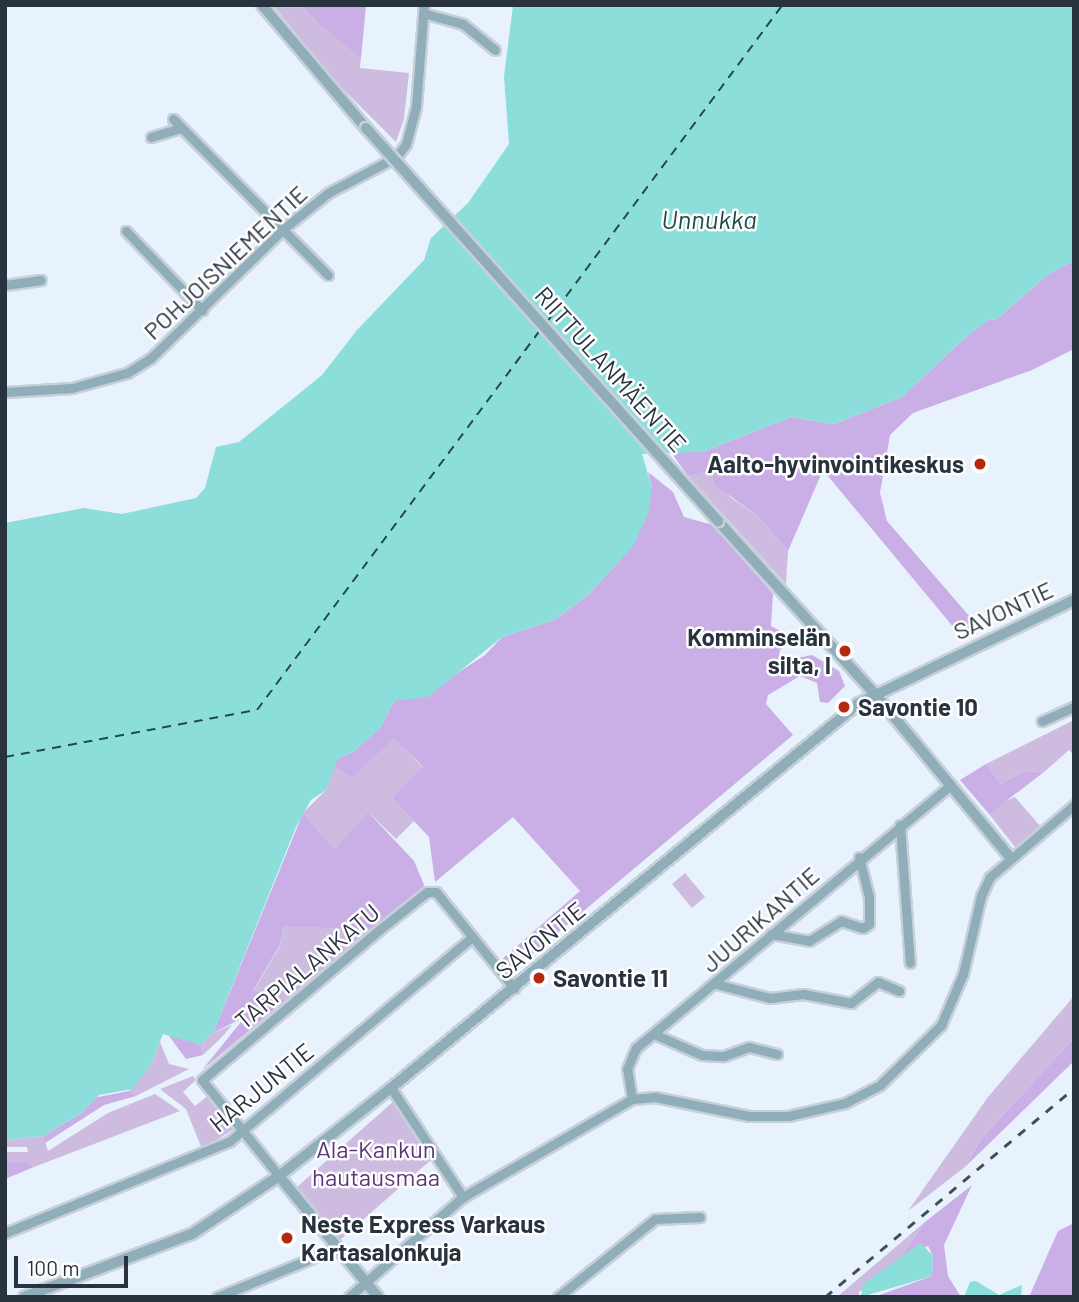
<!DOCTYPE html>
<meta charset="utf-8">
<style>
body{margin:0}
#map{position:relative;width:1079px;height:1302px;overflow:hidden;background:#e8f2fd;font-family:Barlow,sans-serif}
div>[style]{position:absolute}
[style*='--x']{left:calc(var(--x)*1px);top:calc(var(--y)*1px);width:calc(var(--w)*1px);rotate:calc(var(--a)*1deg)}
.green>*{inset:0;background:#cdbbe0}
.forest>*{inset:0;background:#c9afe5}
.water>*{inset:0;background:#8cdedb}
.pier>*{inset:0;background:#e8f2fd}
.ferry>*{height:2px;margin-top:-1px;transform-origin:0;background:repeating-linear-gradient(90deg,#234a48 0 9px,transparent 0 16px)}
.roads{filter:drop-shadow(2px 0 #c6d0db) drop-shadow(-2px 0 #c6d0db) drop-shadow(0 2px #c6d0db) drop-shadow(0 -2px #c6d0db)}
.minor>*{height:9px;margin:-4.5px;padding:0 4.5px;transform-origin:4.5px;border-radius:4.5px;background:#90aeb9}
.tertiary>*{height:10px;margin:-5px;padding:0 5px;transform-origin:5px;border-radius:5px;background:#90aeb9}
.rail>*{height:2.5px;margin-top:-1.25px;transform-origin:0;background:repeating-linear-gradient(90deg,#424c57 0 9px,transparent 0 18px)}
.bridges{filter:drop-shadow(2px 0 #c6d0db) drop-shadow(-2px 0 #c6d0db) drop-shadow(0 2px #c6d0db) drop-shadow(0 -2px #c6d0db)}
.tertiary-bridge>*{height:10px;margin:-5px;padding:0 5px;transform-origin:5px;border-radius:5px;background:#90aeb9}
.dots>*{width:19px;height:19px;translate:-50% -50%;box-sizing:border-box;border:4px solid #fefefe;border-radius:50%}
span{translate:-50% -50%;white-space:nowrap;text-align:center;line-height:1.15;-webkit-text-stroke:5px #fefefe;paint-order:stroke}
.street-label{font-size:24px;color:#29333e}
.poi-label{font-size:24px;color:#29333e;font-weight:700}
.right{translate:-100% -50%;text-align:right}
.left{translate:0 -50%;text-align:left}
.park-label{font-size:24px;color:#5a3778}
.water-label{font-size:26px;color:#234a48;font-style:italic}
.frame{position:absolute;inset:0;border:7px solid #29333e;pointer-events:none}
.scale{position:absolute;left:14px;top:1256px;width:114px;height:32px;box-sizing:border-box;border:4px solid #29333e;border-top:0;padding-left:9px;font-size:21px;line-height:24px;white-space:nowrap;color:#29333e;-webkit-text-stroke:5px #fefefe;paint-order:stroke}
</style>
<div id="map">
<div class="green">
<i style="clip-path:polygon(273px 5px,301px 5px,361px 58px,360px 68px,409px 73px,404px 119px,396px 142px,335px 81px)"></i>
<i style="clip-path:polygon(711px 471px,730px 497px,759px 517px,788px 551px,786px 584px,688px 476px)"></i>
<i style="clip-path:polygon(1074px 720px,1074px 755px,1069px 750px,1044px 772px,1024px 771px,1001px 784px,986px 764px)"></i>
<i style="clip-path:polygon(394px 737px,423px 768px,392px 798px,414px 821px,396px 839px,368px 812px,334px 851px,303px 813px,326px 790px,334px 766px,352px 778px)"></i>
<i style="clip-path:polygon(1015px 797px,1041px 827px,1015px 847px,989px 814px,998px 804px)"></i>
<i style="clip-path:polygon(685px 873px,705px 897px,692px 908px,672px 884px)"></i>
<i style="clip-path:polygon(284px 926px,319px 926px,371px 929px,286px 1000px,253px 992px,280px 946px)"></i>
<i style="clip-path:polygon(1074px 996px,1074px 1038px,981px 1139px,965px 1167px,908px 1211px,988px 1097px)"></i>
<i style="clip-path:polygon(232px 1025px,222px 1037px,203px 1055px,201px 1045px,213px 1033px)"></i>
<i style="clip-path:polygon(160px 1042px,169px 1064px,189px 1069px,136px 1096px,129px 1091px,151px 1065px)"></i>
<i style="clip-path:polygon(193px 1076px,196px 1080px,183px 1092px,195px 1106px,209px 1095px,234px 1129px,202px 1149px,186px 1109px,160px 1089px)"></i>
<i style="clip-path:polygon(155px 1094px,180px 1111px,34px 1167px,28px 1162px,9px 1165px,5px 1162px,5px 1152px,28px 1152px,27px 1147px,5px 1147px,5px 1140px,43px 1136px,48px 1151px,108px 1113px)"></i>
<i style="clip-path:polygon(395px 1100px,432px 1159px,340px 1240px,297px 1187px)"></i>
<i style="clip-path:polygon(925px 1222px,899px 1259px,858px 1293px,861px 1297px,837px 1297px)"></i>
</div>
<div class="forest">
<i style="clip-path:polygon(301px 5px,366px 5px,361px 58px,323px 27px)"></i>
<i style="clip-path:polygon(1074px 260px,1074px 349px,1032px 370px,913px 413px,890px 435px,880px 493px,887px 521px,977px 625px,959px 634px,823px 470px,788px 551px,759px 517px,715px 485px,711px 471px,688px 476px,670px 451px,703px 452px,791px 417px,834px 424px,902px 397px,968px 335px,988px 320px,997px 319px,1046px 276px)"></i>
<i style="clip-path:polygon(648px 472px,673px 492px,684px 517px,713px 525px,773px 594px,771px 626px,796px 639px,780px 650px,778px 662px,812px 655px,839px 671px,845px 686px,828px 703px,820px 702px,817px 683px,800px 676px,768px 695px,766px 704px,793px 735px,511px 972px,501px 960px,580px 891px,513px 817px,435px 882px,429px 837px,392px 798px,423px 767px,394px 738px,352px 778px,334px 766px,338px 758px,353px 752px,381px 727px,394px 701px,433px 689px,485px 655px,502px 637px,554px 620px,587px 596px,620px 560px,652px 488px)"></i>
<i style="clip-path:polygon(986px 764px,1001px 784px,1024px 771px,1044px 772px,989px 814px,960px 780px)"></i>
<i style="clip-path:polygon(368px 812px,414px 861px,425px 887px,371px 929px,284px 926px,280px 945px,253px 991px,286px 1000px,202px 1070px,245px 1017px,213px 1033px,303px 813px,334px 850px)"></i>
<i style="clip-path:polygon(166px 1032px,201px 1045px,203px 1055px,186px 1059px)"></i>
<i style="clip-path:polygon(1074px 1038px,1074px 1061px,965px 1167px,981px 1139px)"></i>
<i style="clip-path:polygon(129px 1091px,136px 1096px,104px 1105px,45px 1143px,43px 1136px,83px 1112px,93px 1098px)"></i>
<i style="clip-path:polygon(5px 1162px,28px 1162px,34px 1167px,5px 1179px)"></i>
<i style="clip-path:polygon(972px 1185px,944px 1245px,948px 1276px,961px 1297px,874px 1297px,932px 1276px,933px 1256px,928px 1246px,899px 1259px,925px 1222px)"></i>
<i style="clip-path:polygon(1074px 1223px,1074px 1297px,1029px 1297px,1058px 1231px)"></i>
</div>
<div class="water">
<i style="clip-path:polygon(513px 5px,1074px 5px,1074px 260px,1046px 276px,997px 319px,988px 320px,968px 335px,902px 397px,834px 424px,791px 417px,703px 452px,642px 454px,652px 488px,648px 514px,633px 546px,587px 596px,554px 620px,502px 637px,428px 697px,394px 701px,381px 727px,353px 752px,338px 758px,326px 790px,311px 800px,296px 827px,213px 1033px,201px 1045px,163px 1034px,151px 1065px,132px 1089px,99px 1095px,83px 1112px,43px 1136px,5px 1140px,5px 523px,84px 508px,122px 514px,196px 498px,205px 488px,216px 447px,239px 442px,322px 375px,357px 330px,424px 260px,431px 238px,468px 203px,509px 144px,504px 77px)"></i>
<i style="clip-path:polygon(921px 1243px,933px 1256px,932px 1276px,861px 1297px,863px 1284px)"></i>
<i style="clip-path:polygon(976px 1281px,999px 1295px,1022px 1285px,1021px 1297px,964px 1297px,970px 1282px)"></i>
</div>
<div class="pier">
<i style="clip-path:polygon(452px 213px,669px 455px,651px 457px,442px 223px)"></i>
</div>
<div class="ferry">
<i style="--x:547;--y:322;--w:395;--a:-53.4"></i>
<i style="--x:5;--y:757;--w:256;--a:-10.6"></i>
<i style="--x:257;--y:710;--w:475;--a:-53.3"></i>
</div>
<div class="roads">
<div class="minor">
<i style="--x:423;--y:13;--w:41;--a:15.4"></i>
<i style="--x:463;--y:24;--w:41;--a:39.1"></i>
<i style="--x:173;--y:119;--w:220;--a:45.2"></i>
<i style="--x:151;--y:137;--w:31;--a:-17"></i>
<i style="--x:126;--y:231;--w:110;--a:46.1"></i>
<i style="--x:5;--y:285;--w:36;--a:-8"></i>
<i style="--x:5;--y:392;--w:67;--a:-3.4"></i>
<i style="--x:72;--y:388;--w:57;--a:-15.3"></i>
<i style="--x:127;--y:373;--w:28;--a:-32"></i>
<i style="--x:151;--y:358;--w:183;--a:-44.3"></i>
<i style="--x:282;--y:230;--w:59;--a:-38.8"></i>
<i style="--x:328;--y:193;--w:77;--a:-27.9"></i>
<i style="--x:396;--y:157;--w:16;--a:-52"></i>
<i style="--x:406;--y:144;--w:39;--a:-75"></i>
<i style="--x:416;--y:106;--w:101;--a:-85.5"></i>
<i style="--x:1042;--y:721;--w:35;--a:-24"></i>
<i style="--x:900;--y:825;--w:138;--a:85.9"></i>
<i style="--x:771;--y:934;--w:39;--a:10"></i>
<i style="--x:809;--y:941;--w:38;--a:-32"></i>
<i style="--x:841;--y:921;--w:23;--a:18"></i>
<i style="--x:863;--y:928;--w:7;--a:-34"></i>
<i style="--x:869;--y:924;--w:27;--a:-90"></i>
<i style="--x:869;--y:897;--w:41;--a:-104"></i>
<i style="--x:716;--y:984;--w:56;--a:14.5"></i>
<i style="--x:770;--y:998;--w:33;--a:-7"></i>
<i style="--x:803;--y:994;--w:49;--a:10.6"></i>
<i style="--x:851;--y:1003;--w:34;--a:-38"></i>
<i style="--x:878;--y:982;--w:23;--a:23"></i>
<i style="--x:654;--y:1034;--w:52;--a:23.6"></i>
<i style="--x:702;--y:1055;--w:22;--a:3"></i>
<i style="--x:724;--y:1056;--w:27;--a:-20"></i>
<i style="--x:749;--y:1047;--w:29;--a:14"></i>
<i style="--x:391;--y:1088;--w:131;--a:56.6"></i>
<i style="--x:632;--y:1099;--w:30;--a:-99"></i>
<i style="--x:627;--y:1069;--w:23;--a:-67"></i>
<i style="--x:636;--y:1048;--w:410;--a:-39.9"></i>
<i style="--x:279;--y:1176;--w:123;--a:-128.7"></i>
<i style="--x:202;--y:1080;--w:232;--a:-40.3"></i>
<i style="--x:379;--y:930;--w:61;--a:-38.4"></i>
<i style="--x:427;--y:892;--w:9;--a:0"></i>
<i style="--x:436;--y:892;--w:124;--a:50.9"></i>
<i style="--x:5;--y:1233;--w:243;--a:-22.2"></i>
<i style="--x:230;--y:1141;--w:317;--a:-40.1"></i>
<i style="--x:217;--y:1297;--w:130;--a:-22.2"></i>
<i style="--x:349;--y:1297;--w:152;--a:-41.3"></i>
<i style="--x:463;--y:1197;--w:195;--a:-30.1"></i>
<i style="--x:632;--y:1099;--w:23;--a:-5"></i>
<i style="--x:655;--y:1097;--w:96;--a:11.4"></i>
<i style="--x:749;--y:1116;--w:39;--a:0"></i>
<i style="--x:788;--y:1116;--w:58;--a:-12.8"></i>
<i style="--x:845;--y:1103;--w:39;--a:-27"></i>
<i style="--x:880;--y:1085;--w:86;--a:-44.5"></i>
<i style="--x:941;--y:1025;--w:56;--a:-66.7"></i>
<i style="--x:963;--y:974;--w:80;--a:-77"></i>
<i style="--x:981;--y:896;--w:21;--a:-65"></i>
<i style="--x:990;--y:877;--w:111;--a:-40.6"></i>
<i style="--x:558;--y:1297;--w:124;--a:-38.8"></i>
<i style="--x:655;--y:1219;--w:45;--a:-2.5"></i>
</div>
<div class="tertiary">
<i style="--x:262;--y:5;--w:161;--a:49.8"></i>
<i style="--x:718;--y:521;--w:234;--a:47.8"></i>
<i style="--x:875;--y:694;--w:212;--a:50.4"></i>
<i style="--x:279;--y:1176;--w:156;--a:50.7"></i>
<i style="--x:24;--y:1297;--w:179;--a:-20.6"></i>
<i style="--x:192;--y:1234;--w:105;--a:-33.7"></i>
<i style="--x:279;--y:1176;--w:142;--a:-38.2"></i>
<i style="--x:391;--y:1088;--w:606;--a:-39.44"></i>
<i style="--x:859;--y:703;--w:238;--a:-25.6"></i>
</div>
</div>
<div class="rail">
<i style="--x:825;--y:1297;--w:325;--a:-40"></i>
</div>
<div class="bridges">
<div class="tertiary-bridge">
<i style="--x:366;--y:128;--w:528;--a:48.15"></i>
</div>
</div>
<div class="dots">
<i style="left:980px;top:464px;background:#b52910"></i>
<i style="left:845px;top:651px;background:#b52910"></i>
<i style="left:844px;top:707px;background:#b52910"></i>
<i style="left:539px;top:978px;background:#b52910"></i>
<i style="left:287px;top:1238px;background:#b52910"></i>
</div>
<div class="street-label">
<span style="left:225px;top:262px;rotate:-43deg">POHJOISNIEMENTIE</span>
<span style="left:611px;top:369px;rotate:48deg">RIITTULANMÄENTIE</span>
<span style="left:1003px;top:610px;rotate:-25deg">SAVONTIE</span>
<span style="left:760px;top:919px;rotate:-41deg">JUURIKANTIE</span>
<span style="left:540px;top:940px;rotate:-39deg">SAVONTIE</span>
<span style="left:307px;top:966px;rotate:-40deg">TARPIALANKATU</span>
<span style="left:261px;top:1087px;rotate:-39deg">HARJUNTIE</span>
</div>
<div class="poi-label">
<span class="right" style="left:964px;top:464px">Aalto-hyvinvointikeskus</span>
<span class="right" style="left:831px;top:651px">Komminselän<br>silta, I</span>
<span class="left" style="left:858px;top:707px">Savontie 10</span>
<span class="left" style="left:553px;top:978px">Savontie 11</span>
<span class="left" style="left:301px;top:1238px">Neste Express Varkaus<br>Kartasalonkuja</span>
</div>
<div class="park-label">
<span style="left:376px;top:1163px">Ala-Kankun<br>hautausmaa</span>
</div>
<div class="water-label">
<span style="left:709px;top:219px">Unnukka</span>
</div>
<div class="frame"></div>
<div class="scale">100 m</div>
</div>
